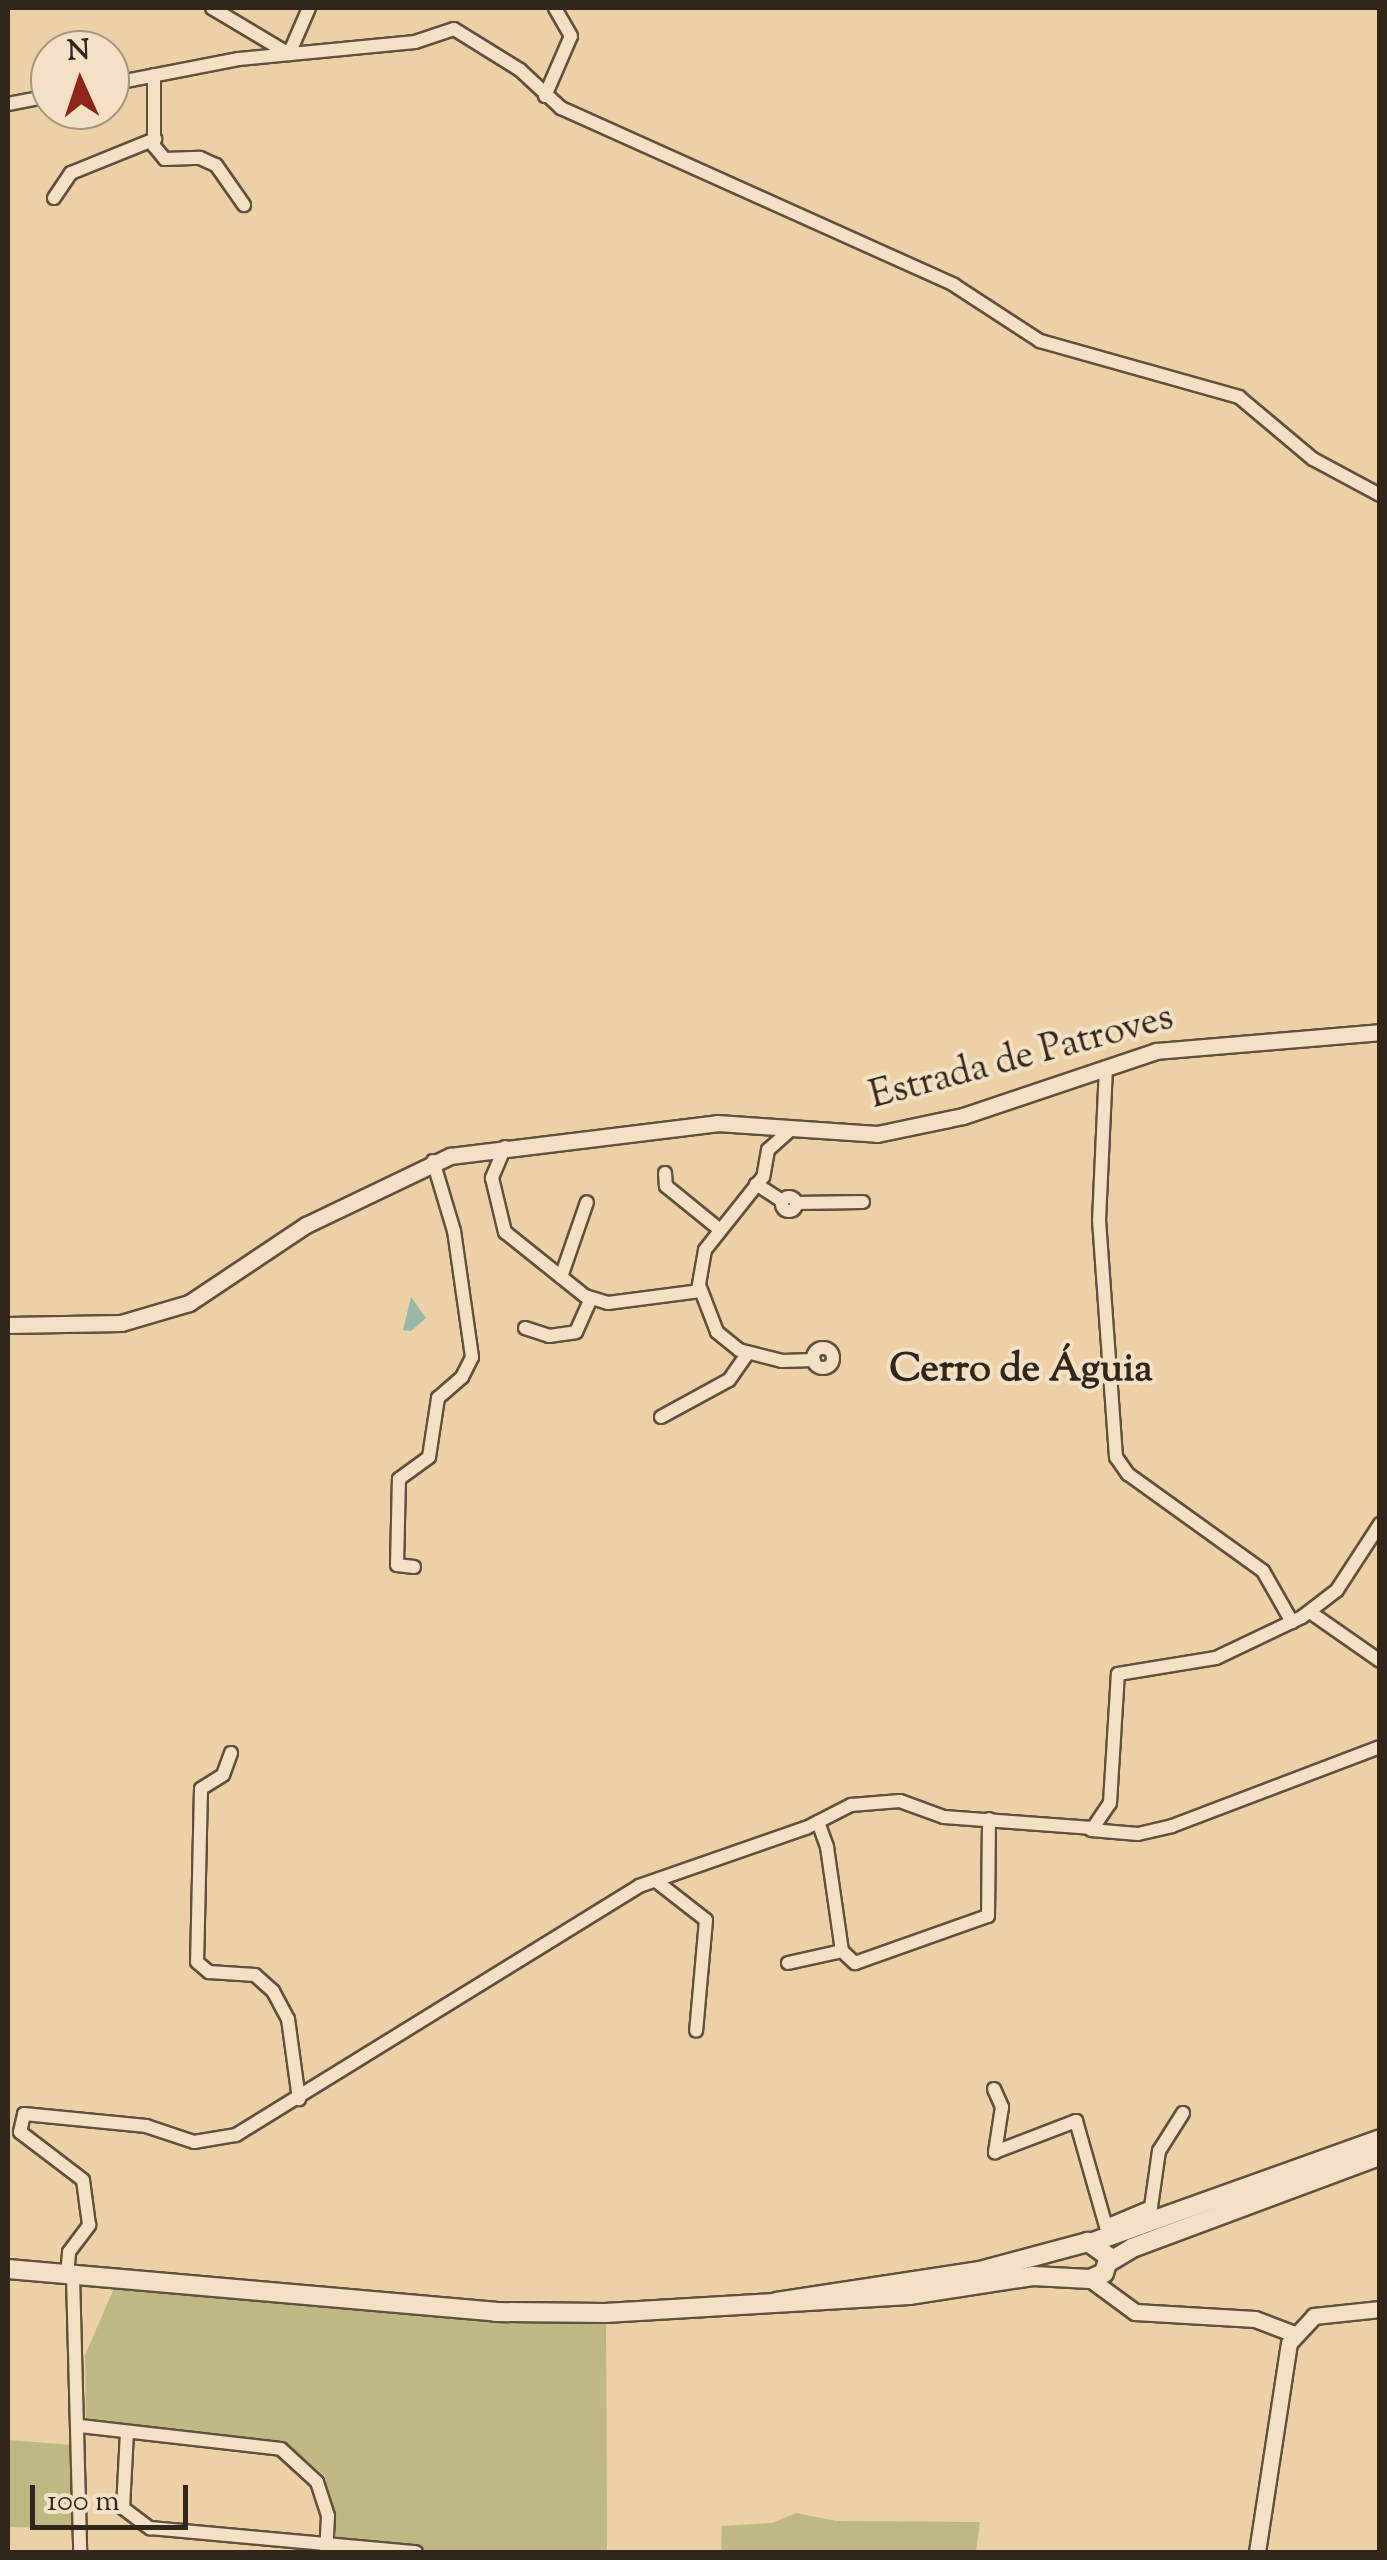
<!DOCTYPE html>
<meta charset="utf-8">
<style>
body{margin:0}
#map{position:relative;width:1387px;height:2560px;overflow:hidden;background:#ecd0a6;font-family:"Sorts Mill Goudy",serif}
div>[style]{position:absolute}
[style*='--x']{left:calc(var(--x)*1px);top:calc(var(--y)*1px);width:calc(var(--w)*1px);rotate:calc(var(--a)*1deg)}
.green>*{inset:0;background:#beb982}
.water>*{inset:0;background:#99b7a6}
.roads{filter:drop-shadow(2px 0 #60503d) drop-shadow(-2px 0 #60503d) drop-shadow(0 2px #60503d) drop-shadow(0 -2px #60503d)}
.minor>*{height:12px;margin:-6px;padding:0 6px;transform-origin:6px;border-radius:6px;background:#f3e0c5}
.minor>.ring{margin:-6px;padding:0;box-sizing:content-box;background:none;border:12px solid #f3e0c5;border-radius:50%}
.tertiary>*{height:15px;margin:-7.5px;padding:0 7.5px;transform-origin:7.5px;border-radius:7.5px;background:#f3e0c5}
.secondary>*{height:18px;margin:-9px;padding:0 9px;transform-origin:9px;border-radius:9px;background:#f3e0c5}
span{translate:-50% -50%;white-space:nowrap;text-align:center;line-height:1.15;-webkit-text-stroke:8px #f3e0c5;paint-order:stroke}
.street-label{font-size:38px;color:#31261a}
.neighbourhood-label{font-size:40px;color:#31261a;font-weight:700}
.frame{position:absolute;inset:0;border:10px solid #31261a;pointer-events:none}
.north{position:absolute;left:30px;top:30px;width:100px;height:100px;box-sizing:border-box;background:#f3e0c5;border:2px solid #a59681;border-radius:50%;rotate:357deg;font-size:28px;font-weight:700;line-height:40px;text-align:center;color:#31261a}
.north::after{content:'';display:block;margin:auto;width:35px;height:45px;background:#8f2418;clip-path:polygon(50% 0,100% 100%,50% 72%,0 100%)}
.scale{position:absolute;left:30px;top:2485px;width:158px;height:45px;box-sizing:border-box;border:5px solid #31261a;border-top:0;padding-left:12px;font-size:30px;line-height:35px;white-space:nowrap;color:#31261a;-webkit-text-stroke:8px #f3e0c5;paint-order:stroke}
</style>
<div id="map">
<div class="green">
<i style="clip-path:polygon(115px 2286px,606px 2317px,607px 2552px,439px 2552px,334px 2542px,325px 2476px,284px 2441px,86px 2419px,85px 2355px)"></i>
<i style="clip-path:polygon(8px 2440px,73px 2445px,73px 2528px,8px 2527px)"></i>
<i style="clip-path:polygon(796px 2513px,836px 2521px,980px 2522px,976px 2552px,721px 2552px,722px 2526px,772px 2523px)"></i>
</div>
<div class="water">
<i style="clip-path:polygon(411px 1297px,426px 1318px,411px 1331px,403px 1330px)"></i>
</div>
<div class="roads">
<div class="minor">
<i style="--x:212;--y:8;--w:90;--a:30.9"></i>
<i style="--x:289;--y:54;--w:50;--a:-66.5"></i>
<i style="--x:154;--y:75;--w:71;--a:90"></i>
<i style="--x:154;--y:146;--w:17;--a:50"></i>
<i style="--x:165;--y:159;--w:35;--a:-2"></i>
<i style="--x:200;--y:158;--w:17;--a:24"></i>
<i style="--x:216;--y:165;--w:49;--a:55"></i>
<i style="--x:110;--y:84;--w:131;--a:-11"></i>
<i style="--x:239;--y:59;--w:177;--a:-5.5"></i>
<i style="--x:415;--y:42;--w:41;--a:-18.4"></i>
<i style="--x:454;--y:29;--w:78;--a:31.8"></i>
<i style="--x:520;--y:70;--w:56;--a:42.8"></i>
<i style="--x:561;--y:108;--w:431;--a:24.2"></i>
<i style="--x:954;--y:285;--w:103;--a:33.1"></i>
<i style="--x:1040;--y:341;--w:207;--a:15.7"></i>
<i style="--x:1239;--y:397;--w:97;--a:40"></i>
<i style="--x:1313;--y:459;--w:76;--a:28.2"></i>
<i style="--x:545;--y:96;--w:65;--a:-66.6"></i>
<i style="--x:571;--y:36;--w:32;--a:-120"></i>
<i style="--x:8;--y:104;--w:43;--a:-10.8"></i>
<i style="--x:54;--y:198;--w:30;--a:-56"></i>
<i style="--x:71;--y:173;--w:91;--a:-22"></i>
<i style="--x:1106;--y:1067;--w:153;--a:92.6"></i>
<i style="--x:1099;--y:1220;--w:238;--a:85.9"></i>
<i style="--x:1116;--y:1457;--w:21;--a:55"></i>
<i style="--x:1128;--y:1474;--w:166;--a:35.7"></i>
<i style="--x:1263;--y:1571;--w:59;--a:60.4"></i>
<i style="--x:788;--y:1132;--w:27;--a:138"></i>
<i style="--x:768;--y:1150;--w:27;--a:100"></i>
<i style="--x:763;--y:1177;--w:93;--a:128.5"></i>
<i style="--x:705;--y:1250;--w:36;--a:100"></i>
<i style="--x:699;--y:1285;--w:50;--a:69"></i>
<i style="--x:717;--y:1332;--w:28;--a:39"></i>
<i style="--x:739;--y:1350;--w:44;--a:14.3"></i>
<i style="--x:782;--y:1361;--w:32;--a:-2"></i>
<i style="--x:505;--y:1147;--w:34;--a:113"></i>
<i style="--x:492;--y:1178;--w:56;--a:76.5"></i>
<i style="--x:505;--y:1232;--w:102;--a:38.7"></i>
<i style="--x:585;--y:1296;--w:24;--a:17"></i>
<i style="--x:608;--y:1303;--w:93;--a:-7.4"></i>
<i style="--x:665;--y:1173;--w:13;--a:86"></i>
<i style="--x:666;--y:1186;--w:68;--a:39.1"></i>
<i style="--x:756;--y:1184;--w:31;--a:33"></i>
<i class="ring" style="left:782px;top:1197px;width:2px;height:2px"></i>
<i style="--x:796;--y:1203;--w:67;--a:-0.9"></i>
<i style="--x:561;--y:1277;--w:79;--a:-70.9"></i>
<i style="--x:525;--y:1328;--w:25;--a:18"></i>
<i style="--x:549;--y:1336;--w:27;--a:-8"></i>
<i style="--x:576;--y:1332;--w:36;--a:-66"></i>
<i class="ring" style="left:813px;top:1348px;width:8px;height:8px"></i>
<i style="--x:661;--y:1417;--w:77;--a:-28.6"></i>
<i style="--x:729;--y:1380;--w:32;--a:-55"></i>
<i style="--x:414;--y:1567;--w:17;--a:-173"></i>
<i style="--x:397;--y:1565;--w:86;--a:-88.7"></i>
<i style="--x:399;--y:1479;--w:37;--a:-36"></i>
<i style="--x:429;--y:1457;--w:60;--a:-81.3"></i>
<i style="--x:438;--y:1398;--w:32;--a:-41"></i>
<i style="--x:462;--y:1377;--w:22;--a:-63"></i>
<i style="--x:472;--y:1357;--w:127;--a:-98.1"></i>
<i style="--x:454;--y:1231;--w:73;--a:-106.7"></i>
<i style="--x:1310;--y:1612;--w:85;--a:35"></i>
<i style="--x:231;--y:1753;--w:23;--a:110"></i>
<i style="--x:223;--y:1775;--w:26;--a:148"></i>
<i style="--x:201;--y:1789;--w:173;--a:91.3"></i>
<i style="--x:197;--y:1962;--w:16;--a:40"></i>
<i style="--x:209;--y:1972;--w:46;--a:3.7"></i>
<i style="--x:255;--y:1975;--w:24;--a:42"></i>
<i style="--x:273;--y:1991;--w:32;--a:62"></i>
<i style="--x:288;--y:2019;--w:81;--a:82.2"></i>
<i style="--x:818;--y:1822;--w:27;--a:70"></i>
<i style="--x:827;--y:1847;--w:105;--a:81.8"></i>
<i style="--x:842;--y:1951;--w:18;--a:43"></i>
<i style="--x:855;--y:1963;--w:141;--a:-19.5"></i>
<i style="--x:988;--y:1916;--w:97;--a:-89.4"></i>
<i style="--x:1091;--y:1830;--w:47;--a:4.9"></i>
<i style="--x:1138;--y:1834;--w:35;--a:-13"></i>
<i style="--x:1172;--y:1826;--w:222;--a:-20.8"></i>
<i style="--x:656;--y:1881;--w:63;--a:38"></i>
<i style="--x:706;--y:1920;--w:111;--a:95.1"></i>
<i style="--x:788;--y:1963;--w:55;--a:-12.5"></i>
<i style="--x:994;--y:2089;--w:20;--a:66"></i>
<i style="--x:1002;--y:2107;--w:46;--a:98.8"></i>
<i style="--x:995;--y:2152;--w:87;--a:-20.9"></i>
<i style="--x:1076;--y:2121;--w:121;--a:74.1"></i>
<i style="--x:1106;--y:2226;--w:49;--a:-22.9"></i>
<i style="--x:1151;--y:2207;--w:57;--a:-81.9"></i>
<i style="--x:1159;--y:2151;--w:45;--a:-57.7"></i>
<i style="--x:67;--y:2276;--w:24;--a:-85"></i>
<i style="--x:69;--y:2252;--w:34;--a:-53"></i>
<i style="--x:89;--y:2225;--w:45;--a:-97.6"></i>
<i style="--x:83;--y:2180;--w:79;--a:-142.7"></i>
<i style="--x:20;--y:2132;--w:18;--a:-77"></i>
<i style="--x:24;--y:2114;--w:123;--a:5.6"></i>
<i style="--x:146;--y:2126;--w:51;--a:18.4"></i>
<i style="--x:194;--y:2142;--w:43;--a:-9.5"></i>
<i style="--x:236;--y:2135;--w:474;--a:-31.7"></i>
<i style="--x:639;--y:1886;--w:177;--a:-19.2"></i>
<i style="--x:806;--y:1828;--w:51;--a:-27.1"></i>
<i style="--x:851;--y:1805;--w:49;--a:-4.7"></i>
<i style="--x:900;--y:1801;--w:47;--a:20"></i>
<i style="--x:944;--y:1817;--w:149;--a:4.2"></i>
<i style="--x:1093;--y:1828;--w:30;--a:-56"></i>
<i style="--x:1110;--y:1803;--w:129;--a:-86.5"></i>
<i style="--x:1118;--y:1674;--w:99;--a:-9.3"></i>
<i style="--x:1216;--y:1658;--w:95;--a:-25.5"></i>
<i style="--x:1302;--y:1617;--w:44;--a:-37.6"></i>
<i style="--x:1337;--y:1590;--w:79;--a:-56.9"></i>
<i style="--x:73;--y:2276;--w:276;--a:88.5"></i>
<i style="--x:80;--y:2426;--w:202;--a:6.5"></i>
<i style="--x:281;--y:2449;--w:49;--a:42.5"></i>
<i style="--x:317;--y:2482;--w:36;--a:72"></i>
<i style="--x:328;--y:2516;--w:34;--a:93"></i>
<i style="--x:127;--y:2432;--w:76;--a:93"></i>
<i style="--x:123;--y:2508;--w:34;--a:37"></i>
<i style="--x:150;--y:2528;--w:267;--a:5.2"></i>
</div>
<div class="tertiary">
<i style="--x:8;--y:1325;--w:113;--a:-1"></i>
<i style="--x:121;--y:1323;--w:71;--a:-16.4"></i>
<i style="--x:189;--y:1303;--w:141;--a:-33.7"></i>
<i style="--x:306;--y:1225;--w:160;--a:-25.6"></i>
<i style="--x:450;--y:1156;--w:269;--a:-7"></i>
<i style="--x:717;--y:1123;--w:160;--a:3.9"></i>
<i style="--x:877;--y:1134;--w:88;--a:-11.8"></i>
<i style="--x:963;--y:1116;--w:204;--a:-18.6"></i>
<i style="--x:1156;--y:1051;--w:225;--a:-4.8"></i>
<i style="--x:1090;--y:2279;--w:56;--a:36.3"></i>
<i style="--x:1135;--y:2312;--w:120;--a:3.3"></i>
<i style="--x:1255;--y:2319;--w:42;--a:21"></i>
<i style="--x:1257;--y:2552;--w:211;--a:-81.3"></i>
<i style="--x:1289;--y:2343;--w:37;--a:-47"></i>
<i style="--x:1314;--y:2316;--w:66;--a:-6.1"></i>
</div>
<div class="secondary">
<i style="--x:1093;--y:2242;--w:305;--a:-19.7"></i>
<i style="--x:1109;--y:2262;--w:27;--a:-31"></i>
<i style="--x:1132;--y:2248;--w:265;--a:-20.4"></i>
<i style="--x:8;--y:2269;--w:489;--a:5"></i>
<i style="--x:495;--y:2312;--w:110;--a:0.5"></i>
<i style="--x:605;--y:2313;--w:305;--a:-3.4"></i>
<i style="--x:909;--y:2295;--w:125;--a:-8.7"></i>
<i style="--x:1033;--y:2276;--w:57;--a:3"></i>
<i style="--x:1090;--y:2279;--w:15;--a:-23"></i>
<i style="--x:1104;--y:2273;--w:17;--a:-73"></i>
<i style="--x:1109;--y:2257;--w:26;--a:-144"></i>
<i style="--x:1088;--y:2242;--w:112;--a:165"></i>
<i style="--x:980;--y:2271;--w:206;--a:171.4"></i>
</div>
</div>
<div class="street-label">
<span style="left:1022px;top:1059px;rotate:-15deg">Estrada de Patroves</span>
</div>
<div class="neighbourhood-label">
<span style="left:1021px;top:1371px">Cerro de Águia</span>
</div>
<div class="frame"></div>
<div class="north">N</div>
<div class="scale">100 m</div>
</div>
